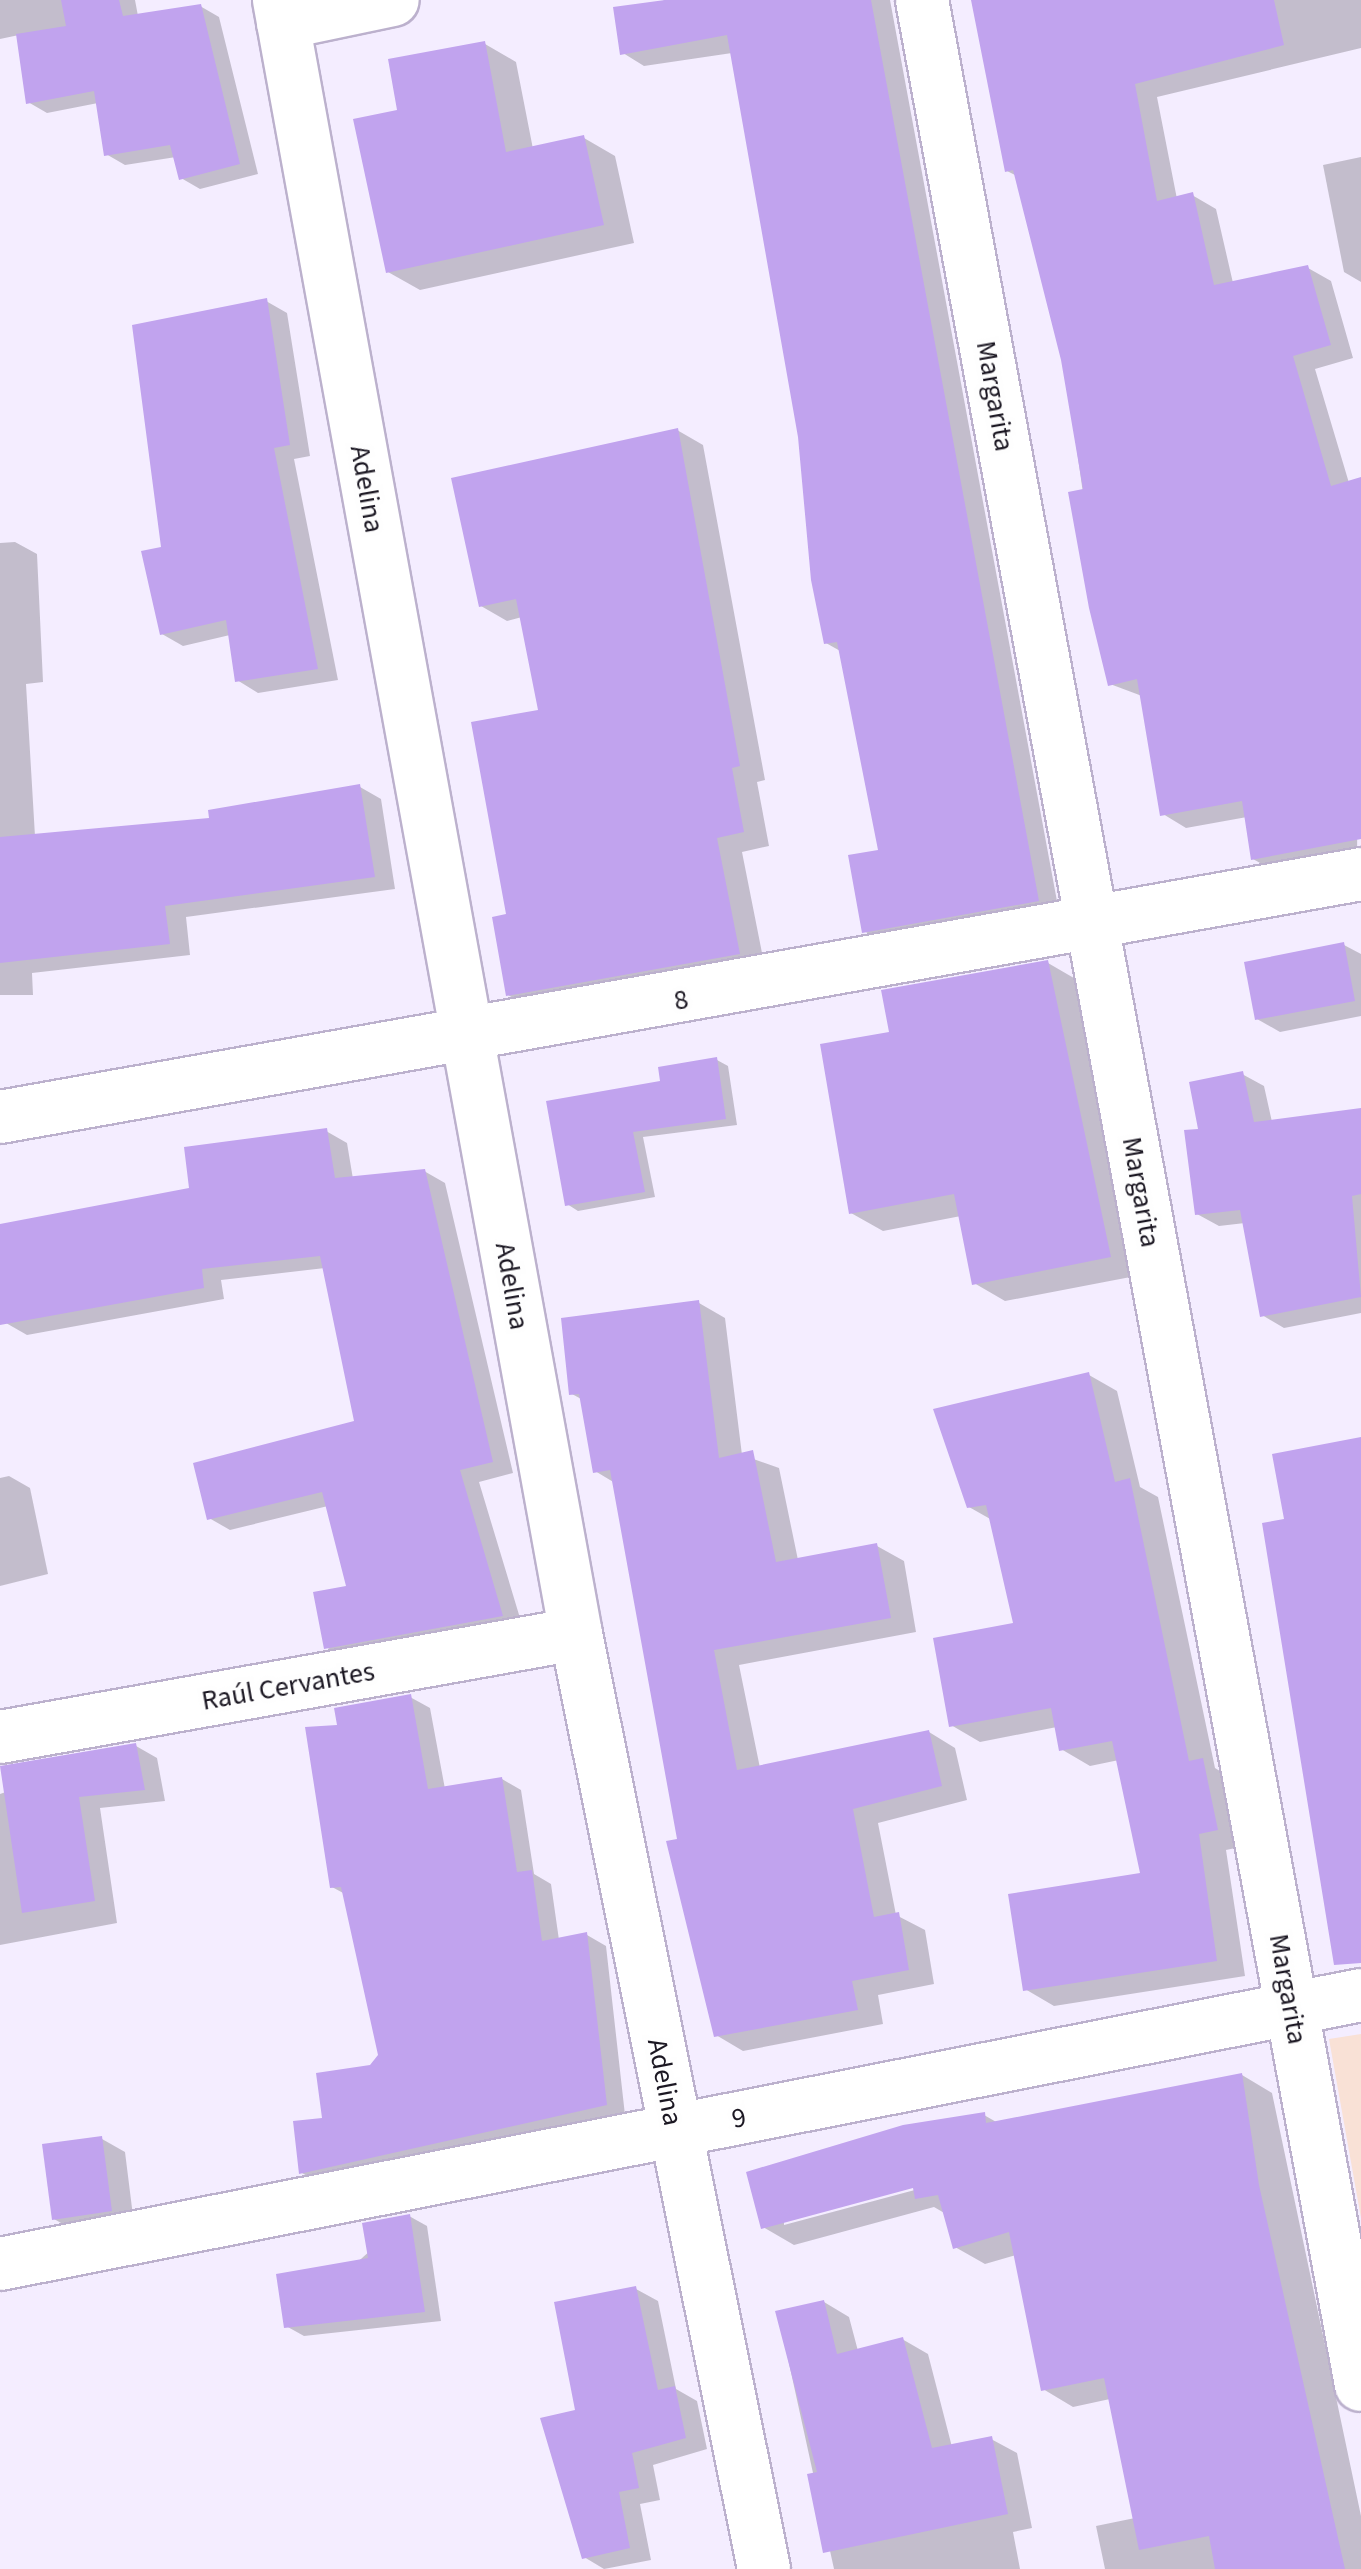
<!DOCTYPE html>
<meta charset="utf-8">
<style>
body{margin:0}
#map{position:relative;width:1361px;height:2569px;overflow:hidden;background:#f4edff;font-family:"Source Sans 3",sans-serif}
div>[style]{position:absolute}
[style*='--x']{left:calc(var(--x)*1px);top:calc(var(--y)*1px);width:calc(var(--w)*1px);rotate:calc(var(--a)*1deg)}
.education>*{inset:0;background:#f9e1d6}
.shadow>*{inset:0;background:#0003}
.building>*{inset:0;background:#c1a3ee}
.roads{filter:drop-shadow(2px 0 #bcb1cd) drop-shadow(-2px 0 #bcb1cd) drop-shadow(0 2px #bcb1cd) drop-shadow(0 -2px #bcb1cd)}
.street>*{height:52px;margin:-26px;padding:0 26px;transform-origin:26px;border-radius:26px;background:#fff}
span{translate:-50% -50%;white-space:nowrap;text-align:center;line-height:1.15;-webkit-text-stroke:10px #fefefe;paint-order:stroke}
.street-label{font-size:28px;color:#1b1722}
</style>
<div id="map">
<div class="education">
<i style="clip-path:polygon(1361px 2034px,1361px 2218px,1329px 2039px)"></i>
</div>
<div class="shadow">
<i style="clip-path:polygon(0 0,135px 0,138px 16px,200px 6px,219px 17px,258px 174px,200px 189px,181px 178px,176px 157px,125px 165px,106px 154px,98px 103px,47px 113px,28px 102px,19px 35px,0 39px)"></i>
<i style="clip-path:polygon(664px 0,890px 0,1059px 912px,885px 943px,864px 931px,881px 852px,842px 652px,826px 643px,801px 437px,732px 53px,644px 66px,623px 53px)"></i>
<i style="clip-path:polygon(973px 0,1361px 0,1361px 48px,1157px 97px,1177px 199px,1192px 195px,1216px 209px,1233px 283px,1308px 268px,1331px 281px,1353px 358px,1315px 369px,1349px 483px,1361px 480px,1357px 857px,1276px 872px,1253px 859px,1247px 817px,1186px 828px,1163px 814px,1142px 696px,1110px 684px,1064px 359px,1017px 176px,1007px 171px)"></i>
<i style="clip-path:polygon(485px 44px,516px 62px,533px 149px,584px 138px,615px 156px,634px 243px,420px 290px,388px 272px)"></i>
<i style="clip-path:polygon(1361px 157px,1361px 282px,1344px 272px,1323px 165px)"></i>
<i style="clip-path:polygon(266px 301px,287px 313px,310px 456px,294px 459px,338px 680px,258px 693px,237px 680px,230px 635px,183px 646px,162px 634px,163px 549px)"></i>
<i style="clip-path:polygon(677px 430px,703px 445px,765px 780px,757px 782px,769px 846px,742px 852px,765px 968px,534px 1010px,508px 995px,509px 916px,541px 712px,522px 617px,507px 621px,481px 606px)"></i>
<i style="clip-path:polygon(15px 542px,37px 554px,43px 682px,26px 684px,35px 836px,212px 820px,360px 787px,381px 799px,395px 889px,186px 917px,190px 955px,32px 973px,33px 995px,0 995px,0 543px)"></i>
<i style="clip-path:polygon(1344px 945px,1361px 954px,1361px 1016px,1280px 1032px,1257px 1019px)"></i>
<i style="clip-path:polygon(1048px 963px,1079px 981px,1141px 1275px,1005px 1301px,974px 1283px,961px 1216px,883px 1231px,851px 1213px)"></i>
<i style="clip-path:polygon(717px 1060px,728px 1066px,737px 1125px,643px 1137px,655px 1197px,578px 1211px,567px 1204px,663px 1083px)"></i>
<i style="clip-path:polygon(1242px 1074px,1264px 1086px,1272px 1122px,1361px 1111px,1361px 1313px,1284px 1328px,1262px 1315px,1245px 1223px,1219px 1226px,1197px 1214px,1201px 1131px)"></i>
<i style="clip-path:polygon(326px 1131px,347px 1143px,353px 1179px,424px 1171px,445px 1183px,513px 1473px,479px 1482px,523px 1628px,347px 1659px,326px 1647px,349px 1588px,328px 1506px,230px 1530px,209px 1518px,357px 1423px,325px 1268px,221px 1280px,224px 1299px,27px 1335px,6px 1323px,0 1226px,192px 1190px)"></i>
<i style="clip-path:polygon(699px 1303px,725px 1318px,742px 1455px,779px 1468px,798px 1560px,877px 1546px,904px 1561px,916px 1632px,739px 1665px,760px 1768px,929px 1732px,955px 1748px,967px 1800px,878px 1823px,896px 1915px,925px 1930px,934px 1984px,878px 1995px,883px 2024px,743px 2051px,716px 2035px,615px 1483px,595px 1471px,583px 1400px,572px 1394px)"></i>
<i style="clip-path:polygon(1089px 1375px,1117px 1391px,1140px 1487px,1158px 1497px,1215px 1768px,1231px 1778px,1245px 1846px,1226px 1850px,1245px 1976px,1054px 2006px,1025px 1989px,1143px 1876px,1119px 1760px,1090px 1766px,1061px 1749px,1057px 1727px,980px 1742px,951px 1725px,1016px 1625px,992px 1520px,969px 1507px)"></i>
<i style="clip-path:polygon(9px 1476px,30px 1488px,48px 1574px,0 1586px,0 1478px)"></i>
<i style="clip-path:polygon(410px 1697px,430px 1708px,445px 1789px,502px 1779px,521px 1790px,534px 1874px,551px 1884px,559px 1940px,587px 1935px,606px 1946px,625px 2115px,321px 2184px,302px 2173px,325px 2120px,381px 2056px,345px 1894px,332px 1887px,340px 1727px)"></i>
<i style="clip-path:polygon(136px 1746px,157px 1758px,165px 1801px,100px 1808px,117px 1923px,0 1945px,0 1794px)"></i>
<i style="clip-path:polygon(evenodd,1242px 2075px,1272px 2093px,1361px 2516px,1361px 2569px,1105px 2569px,1096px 2526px,1135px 2518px,1110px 2399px,1073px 2407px,1043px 2389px,1016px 2255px,985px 2264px,955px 2247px,946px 2214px,934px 2207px,794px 2245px,763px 2227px,984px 2115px,998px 2123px,1242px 2075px,924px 2182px,926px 2187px,784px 2225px,784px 2220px,924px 2182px)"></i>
<i style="clip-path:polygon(102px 2139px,125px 2152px,134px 2224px,77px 2232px,54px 2219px)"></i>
<i style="clip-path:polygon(409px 2216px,427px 2226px,441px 2321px,304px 2336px,286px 2326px)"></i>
<i style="clip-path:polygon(636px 2289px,658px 2301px,676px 2389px,697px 2401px,707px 2449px,653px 2465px,660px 2500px,640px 2504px,651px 2560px,604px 2569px,584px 2557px,578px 2412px)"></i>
<i style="clip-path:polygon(824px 2302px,849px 2317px,858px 2351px,902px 2339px,928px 2354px,952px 2447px,991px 2439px,1017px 2453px,1032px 2528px,1013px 2532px,1020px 2569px,834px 2569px,778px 2313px)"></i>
</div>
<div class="building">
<i style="clip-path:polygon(61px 0,119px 0,123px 16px,201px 4px,240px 164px,179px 180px,170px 145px,104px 156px,94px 91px,26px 104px,16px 34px,66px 26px)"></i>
<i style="clip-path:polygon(665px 0,871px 0,1039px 901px,862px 933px,848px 855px,878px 850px,837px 642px,824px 644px,811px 580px,798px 437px,727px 35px,620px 55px,613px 7px)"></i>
<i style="clip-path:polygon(971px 0,1274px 0,1284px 45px,1135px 84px,1157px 201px,1193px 192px,1214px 285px,1308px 265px,1331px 345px,1293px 356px,1331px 486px,1361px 477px,1361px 839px,1251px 860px,1242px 801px,1160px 816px,1137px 679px,1108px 686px,1089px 608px,1068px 492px,1083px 489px,1061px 360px,1013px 170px,1005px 172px)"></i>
<i style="clip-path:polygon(485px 41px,506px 152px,584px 135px,604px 225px,386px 273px,353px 119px,397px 110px,388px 59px)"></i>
<i style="clip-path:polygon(267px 298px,290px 445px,274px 448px,318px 669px,235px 682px,226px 620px,160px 635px,141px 551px,161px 547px,132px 325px)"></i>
<i style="clip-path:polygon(678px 428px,740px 766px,732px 768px,744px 832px,717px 838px,740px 954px,506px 996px,492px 917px,506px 914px,471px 722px,538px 710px,516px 599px,479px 607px,451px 478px)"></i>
<i style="clip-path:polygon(360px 784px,375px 877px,165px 906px,170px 944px,0 963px,0 837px,209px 818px,208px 810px)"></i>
<i style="clip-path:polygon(1344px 942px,1355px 1001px,1255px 1020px,1244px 962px)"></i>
<i style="clip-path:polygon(1048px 960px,1111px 1257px,972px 1285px,954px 1194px,849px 1214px,820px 1044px,889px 1032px,881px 990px)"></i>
<i style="clip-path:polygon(717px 1057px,726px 1119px,633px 1132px,645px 1192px,565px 1206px,546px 1101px,660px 1081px,658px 1067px)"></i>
<i style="clip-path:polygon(1243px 1071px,1254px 1122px,1361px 1108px,1361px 1194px,1352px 1196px,1361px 1297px,1260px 1317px,1240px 1210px,1195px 1215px,1184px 1130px,1198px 1129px,1189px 1082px)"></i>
<i style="clip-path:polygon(327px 1128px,335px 1178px,425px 1169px,493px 1462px,460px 1470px,503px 1616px,324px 1649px,313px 1592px,346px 1586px,322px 1492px,207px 1520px,193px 1463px,354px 1421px,320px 1256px,202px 1269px,204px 1288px,0 1325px,0 1224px,189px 1188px,184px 1147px)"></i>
<i style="clip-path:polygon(699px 1300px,719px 1458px,753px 1450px,776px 1562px,877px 1543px,891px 1618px,714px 1650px,737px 1770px,929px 1730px,942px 1786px,853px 1809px,874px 1917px,899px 1912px,909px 1970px,852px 1981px,858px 2010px,714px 2037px,666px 1841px,677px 1839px,610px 1470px,593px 1473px,579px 1394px,569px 1395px,561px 1318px)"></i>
<i style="clip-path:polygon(1089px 1372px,1115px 1482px,1130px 1478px,1189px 1761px,1203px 1758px,1218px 1830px,1199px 1834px,1217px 1961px,1023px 1991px,1008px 1894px,1140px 1873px,1112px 1741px,1059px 1751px,1051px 1708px,949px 1727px,933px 1638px,1013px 1623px,986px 1505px,967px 1508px,933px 1409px)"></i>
<i style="clip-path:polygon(1361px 1437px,1361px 1963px,1334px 1965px,1262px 1523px,1284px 1519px,1272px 1454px)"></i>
<i style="clip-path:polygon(411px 1694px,428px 1789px,502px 1777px,517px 1872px,532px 1870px,542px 1941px,587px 1932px,607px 2105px,299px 2174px,293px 2121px,322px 2118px,316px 2073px,370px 2065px,378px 2055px,341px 1887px,330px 1888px,305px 1727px,337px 1725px,334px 1708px)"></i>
<i style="clip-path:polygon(136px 1743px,145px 1790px,79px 1797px,95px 1901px,22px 1913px,0 1766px)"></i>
<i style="clip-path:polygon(1242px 2073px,1259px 2185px,1345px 2569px,1215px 2569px,1209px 2536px,1139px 2550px,1104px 2378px,1041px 2391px,1009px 2232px,953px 2249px,938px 2195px,915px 2199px,913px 2188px,761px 2229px,746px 2172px,903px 2125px,985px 2112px,986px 2123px)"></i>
<i style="clip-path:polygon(102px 2136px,112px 2211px,52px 2220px,42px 2144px)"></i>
<i style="clip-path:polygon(410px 2214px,425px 2312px,284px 2328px,276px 2274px,368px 2258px,362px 2223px)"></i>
<i style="clip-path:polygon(636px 2286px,658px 2390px,675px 2386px,686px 2438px,632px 2453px,639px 2488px,619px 2492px,630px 2548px,582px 2559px,540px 2418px,575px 2410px,554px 2302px)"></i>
<i style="clip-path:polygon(824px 2300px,837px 2354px,903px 2337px,932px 2448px,992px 2436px,1008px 2514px,823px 2553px,807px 2474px,817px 2472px,775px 2311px)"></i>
</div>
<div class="roads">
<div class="street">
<i style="--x:279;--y:0;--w:1661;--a:79.7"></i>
<i style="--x:576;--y:1634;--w:954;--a:78.63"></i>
<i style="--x:922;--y:0;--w:2425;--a:79.57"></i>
<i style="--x:283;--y:23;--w:112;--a:-11.8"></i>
<i style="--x:0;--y:1117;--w:1383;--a:-10.12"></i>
<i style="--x:0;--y:1737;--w:585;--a:-10.14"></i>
<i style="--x:0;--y:2264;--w:1387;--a:-11.18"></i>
</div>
</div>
<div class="street-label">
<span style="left:995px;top:396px;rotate:80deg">Margarita</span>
<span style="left:367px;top:489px;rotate:80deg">Adelina</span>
<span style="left:681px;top:1000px;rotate:-11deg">8</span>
<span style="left:1141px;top:1192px;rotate:80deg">Margarita</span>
<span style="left:512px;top:1286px;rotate:80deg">Adelina</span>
<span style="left:288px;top:1686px;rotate:-10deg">Raúl Cervantes</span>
<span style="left:1288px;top:1989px;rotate:80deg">Margarita</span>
<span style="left:665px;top:2082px;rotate:79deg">Adelina</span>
<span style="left:739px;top:2118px;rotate:-11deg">9</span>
</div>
</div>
